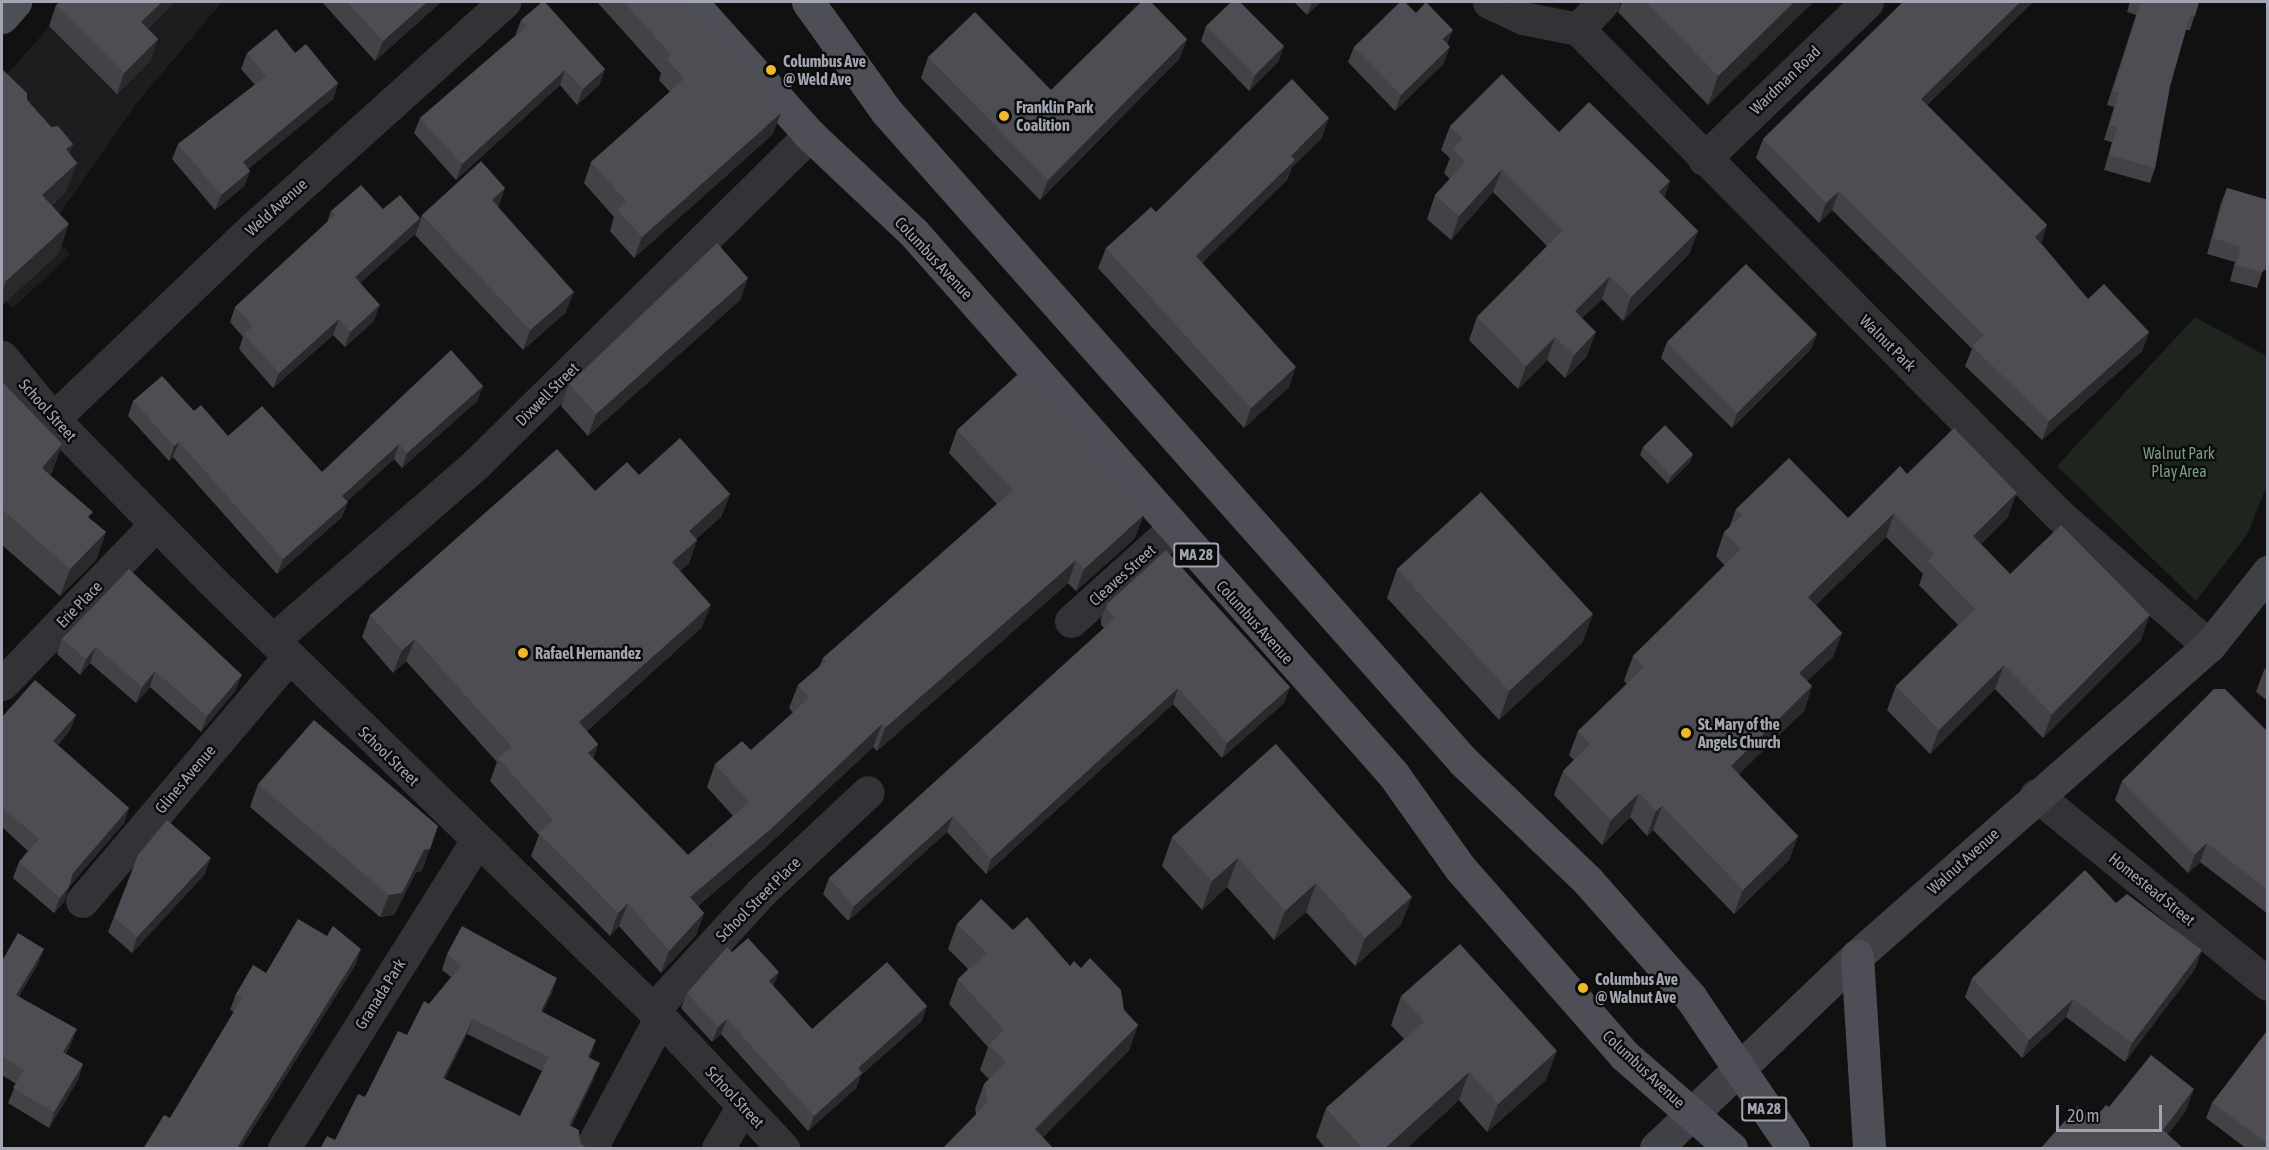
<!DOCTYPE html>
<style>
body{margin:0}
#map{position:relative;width:2269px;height:1150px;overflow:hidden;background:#111112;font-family:"Asap Condensed",sans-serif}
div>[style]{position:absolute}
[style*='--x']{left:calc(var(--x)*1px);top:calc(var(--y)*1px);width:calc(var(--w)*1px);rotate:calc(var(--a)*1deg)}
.built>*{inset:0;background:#1d1d1f}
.green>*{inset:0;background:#1d251e}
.street>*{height:33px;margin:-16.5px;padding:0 16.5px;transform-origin:16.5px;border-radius:16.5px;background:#323237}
.secondary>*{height:33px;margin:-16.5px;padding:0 16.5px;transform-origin:16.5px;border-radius:16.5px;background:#404147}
.primary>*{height:33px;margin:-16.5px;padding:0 16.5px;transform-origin:16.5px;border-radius:16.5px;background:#4e4f56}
.wall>*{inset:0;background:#424247}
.shaded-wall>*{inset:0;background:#2a2a2d}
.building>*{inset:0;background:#4d4d53}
.dots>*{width:16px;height:16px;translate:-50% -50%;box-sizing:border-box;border:3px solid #0c0c0d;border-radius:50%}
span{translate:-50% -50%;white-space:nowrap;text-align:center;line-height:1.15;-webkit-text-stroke:5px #0c0c0d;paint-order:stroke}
.shield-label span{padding:2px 4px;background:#0c0c0d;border:2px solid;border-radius:4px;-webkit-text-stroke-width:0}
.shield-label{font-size:15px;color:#a2a6b3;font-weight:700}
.poi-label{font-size:16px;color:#a2a6b3;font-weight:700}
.left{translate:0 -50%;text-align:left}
.street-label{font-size:16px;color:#a2a6b3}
.park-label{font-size:16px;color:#799e7d}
.frame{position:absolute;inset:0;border:3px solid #a2a6b3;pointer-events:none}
.scale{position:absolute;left:2056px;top:1105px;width:106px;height:27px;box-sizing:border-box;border:3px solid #a2a6b3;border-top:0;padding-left:8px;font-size:18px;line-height:21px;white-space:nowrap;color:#a2a6b3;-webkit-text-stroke:4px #0c0c0d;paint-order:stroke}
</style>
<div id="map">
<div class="built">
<i style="clip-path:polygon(71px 2px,222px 2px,136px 104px,49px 229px,70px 255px,12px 309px,2px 295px,2px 80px)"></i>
</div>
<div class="green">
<i style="clip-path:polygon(2195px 317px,2268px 357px,2267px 485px,2247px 535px,2196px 601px,2057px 466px)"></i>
</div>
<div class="street">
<i style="--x:1489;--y:2;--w:38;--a:25"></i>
<i style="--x:1523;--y:18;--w:56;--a:11.3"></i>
<i style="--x:1578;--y:29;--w:684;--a:45.3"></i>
<i style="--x:2059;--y:515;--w:199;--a:41.1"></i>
<i style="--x:1578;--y:29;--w:37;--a:-47"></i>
<i style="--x:1704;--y:159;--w:226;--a:-43.9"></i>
<i style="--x:2;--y:357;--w:80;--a:50.6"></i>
<i style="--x:53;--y:419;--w:224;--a:45.5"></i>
<i style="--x:210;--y:579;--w:618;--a:44.21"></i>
<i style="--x:653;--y:1010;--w:190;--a:46.7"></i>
<i style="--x:53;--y:419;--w:274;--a:-43.7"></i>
<i style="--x:251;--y:230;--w:341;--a:-42"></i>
<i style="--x:1071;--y:621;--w:137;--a:-42"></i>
<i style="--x:273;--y:640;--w:269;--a:-40.9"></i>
<i style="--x:476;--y:464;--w:469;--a:-44.6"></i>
<i style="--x:2;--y:684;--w:222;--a:-46.1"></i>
<i style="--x:2036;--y:795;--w:299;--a:39.2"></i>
<i style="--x:82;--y:901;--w:320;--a:-49.7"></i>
<i style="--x:653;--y:1010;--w:160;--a:-47.5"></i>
<i style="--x:761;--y:892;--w:146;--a:-43.1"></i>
<i style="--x:284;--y:1148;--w:363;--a:-57.9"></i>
<i style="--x:591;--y:1148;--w:147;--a:-62"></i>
<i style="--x:718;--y:1148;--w:49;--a:-59.2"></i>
</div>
<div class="secondary">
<i style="--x:1656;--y:1148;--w:278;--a:-43.7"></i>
<i style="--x:1857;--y:956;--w:469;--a:-41.4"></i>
<i style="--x:2209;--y:646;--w:95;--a:-51.4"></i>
</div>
<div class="primary">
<i style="--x:691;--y:2;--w:178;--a:48.2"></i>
<i style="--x:810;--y:135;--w:141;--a:43.3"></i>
<i style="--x:913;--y:232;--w:724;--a:48.47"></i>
<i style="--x:1393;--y:774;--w:115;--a:54.5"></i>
<i style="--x:1460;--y:868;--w:249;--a:48.7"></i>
<i style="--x:1624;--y:1055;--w:142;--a:41"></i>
<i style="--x:808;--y:2;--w:134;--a:54.4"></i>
<i style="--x:886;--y:111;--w:869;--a:48.4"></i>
<i style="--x:1463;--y:761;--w:173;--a:43.8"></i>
<i style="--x:1588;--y:881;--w:156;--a:48.6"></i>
<i style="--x:1691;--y:998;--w:181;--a:55.8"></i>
<i style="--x:2;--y:17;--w:20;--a:-49"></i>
<i style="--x:1857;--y:956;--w:192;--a:86.4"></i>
</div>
<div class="wall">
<i style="clip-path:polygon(322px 2px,441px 2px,375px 61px)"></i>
<i style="clip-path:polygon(597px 2px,684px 2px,773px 134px,634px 258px,610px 231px,614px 217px,584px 183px,591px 162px,670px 92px,659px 80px,661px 73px)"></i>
<i style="clip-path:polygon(1294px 2px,1321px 2px,1307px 15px)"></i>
<i style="clip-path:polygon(1622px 2px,1813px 2px,1708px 105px,1618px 12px)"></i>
<i style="clip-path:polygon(1903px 2px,2033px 2px,1927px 105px,2047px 225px,2041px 243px,2088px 299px,2149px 332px,2142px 351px,2042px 440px,1965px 366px,1972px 349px,1905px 282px,1832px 210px,1819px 223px,1756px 158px,1763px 139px)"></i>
<i style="clip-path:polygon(2130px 2px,2199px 2px,2190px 30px,2186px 30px,2170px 86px,2155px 168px,2150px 183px,2104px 170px,2112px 142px,2104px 140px,2114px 107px,2107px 105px,2136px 15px,2127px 12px)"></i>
<i style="clip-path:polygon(56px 5px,148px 29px,158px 39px,150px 61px,117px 94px,49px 26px)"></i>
<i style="clip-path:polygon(521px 20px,605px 69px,599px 85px,577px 105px,560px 85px,456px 180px,414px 133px,420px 118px,515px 36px)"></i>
<i style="clip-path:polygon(1206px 26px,1284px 46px,1278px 62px,1249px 91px,1201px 41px)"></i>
<i style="clip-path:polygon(1187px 39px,1179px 59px,1040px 200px,921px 78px,928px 57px,1051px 90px)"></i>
<i style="clip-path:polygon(1447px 45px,1444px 63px,1395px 111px,1348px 62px,1354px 47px)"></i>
<i style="clip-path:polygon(247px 53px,295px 53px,338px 83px,333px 99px,248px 169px,250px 171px,244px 186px,215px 210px,172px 159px,178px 144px,255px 85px,241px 69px)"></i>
<i style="clip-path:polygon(2px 69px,27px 100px,51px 127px,73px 144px,69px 154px,77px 163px,66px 191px,52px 205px,59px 253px,2px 305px)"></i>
<i style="clip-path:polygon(1450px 126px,1559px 132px,1664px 197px,1698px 231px,1689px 254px,1623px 321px,1602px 299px,1582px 318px,1587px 356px,1565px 378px,1547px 360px,1518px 389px,1469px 340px,1477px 317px,1547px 246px,1493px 192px,1451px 240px,1427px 219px,1435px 195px,1450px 179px,1444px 173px,1450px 158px,1441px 150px)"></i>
<i style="clip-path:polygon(1322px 138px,1292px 167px,1287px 180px,1202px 263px,1289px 387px,1244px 428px,1098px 268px,1106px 248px,1156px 212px)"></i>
<i style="clip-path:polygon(505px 188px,498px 207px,566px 312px,523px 350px,415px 235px,422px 215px)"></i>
<i style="clip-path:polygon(2227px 188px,2268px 200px,2268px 270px,2263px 270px,2257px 288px,2230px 281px,2235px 262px,2207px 254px,2221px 203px)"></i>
<i style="clip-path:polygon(383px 209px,420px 218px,415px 234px,360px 283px,374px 321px,345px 347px,333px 335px,273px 388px,239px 349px,243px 337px,230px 322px,235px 307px,327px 222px,331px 211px)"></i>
<i style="clip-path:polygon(748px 278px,740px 300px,588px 436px,561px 406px,569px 384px)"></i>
<i style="clip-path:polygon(1817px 334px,1811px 349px,1732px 428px,1661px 358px,1667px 342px)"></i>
<i style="clip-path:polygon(2px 382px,62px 444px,52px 472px,50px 475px,90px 519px,106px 532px,96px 560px,60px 596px,2px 545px)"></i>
<i style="clip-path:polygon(483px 386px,477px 401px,402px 468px,394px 459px,347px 501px,342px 517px,277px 574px,173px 457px,169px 461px,128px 416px,133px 401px,194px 411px,228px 436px,322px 472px)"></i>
<i style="clip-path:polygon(957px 430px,1135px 538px,1076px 591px,1068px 583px,877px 751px,873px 747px,763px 850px,698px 906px,704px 913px,696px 935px,661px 973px,619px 926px,610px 936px,531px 856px,539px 835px,490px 781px,497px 762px,406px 661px,393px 673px,362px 637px,370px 615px,595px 491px,639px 475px,730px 494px,721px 517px,696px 539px,697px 540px,689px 563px,680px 571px,702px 627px,587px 731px,598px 744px,593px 759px,688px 855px,733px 816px,707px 787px,715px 764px,751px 750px,793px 713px,789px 708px,798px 685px,819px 667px,823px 658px,997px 504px,949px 453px)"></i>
<i style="clip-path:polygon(1643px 447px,1693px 454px,1690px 462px,1668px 484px,1640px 455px)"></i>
<i style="clip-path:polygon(1907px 474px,2008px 517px,1981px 544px,2010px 574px,2141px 640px,2043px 738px,1995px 689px,1930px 754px,1887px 710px,1896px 686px,1958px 625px,1919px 585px,1923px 574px,1886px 537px,1816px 605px,1842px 633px,1833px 657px,1807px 681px,1812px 686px,1804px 711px,1738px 774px,1798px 836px,1789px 860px,1734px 914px,1653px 830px,1647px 836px,1630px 817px,1602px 845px,1554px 795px,1563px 771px,1574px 760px,1569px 755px,1578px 731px,1627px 684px,1624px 681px,1633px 656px,1725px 566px,1716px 556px,1724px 532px,1729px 528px,1736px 509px,1848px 518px)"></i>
<i style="clip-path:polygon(129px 569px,236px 690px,201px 732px,150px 687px,136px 703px,90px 663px,80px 675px,57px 654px,62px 639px)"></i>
<i style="clip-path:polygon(1397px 569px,1583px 642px,1499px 720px,1387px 598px)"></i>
<i style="clip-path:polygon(1107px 604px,1290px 687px,1284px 703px,1222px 758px,1173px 704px,986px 874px,947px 832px,848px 921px,823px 894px,829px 878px,1104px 628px,1101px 625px,1101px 619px)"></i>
<i style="clip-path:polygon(2268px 666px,2268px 701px,2256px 692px,2264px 670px)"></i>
<i style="clip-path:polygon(76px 715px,70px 730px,58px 745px,129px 808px,124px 823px,69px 887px,64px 902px,54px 913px,13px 878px,19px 862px,28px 851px,2px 827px,2px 717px)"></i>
<i style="clip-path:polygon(2268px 732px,2268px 914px,2200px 862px,2188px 873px,2115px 800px,2122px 781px)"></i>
<i style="clip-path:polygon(1276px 744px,1401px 925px,1355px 966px,1306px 912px,1274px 940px,1227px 887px,1202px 910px,1162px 866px,1172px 837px)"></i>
<i style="clip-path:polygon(258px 784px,422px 871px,416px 872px,394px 915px,380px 917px,250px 807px)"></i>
<i style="clip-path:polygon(205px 874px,132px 953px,108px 932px,114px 917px)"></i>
<i style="clip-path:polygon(2116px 903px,2202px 950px,2195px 969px,2125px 1062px,2066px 1017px,2022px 1058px,1965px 997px,1972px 978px)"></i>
<i style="clip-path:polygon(957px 924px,1013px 930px,1070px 966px,1124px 1010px,1138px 1025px,1129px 1050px,1043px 1137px,976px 1114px,975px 1109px,984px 1084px,989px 1079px,980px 1070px,988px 1047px,949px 1004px,958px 979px,968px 969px,948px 949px)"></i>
<i style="clip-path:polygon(732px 952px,774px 987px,812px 1029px,927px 1006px,921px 1022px,861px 1075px,856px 1088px,808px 1131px,721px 1034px,712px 1042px,681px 1008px,687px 993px)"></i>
<i style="clip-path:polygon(evenodd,447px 954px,552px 993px,542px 1012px,590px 1058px,594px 1078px,571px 1126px,580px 1142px,335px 1140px,429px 1004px,451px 977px,442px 970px,447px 954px,467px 1034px,542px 1071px,520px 1116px,445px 1079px,467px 1034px)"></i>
<i style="clip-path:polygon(2px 961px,38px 964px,19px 996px,71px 1044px,66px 1054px,83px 1064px,78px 1080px,49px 1128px,8px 1103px,16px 1084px,2px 1075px)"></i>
<i style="clip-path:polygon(356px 964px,240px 1149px,143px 1149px,170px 1118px,234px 1012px,230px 1010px,236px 994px,266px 973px)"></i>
<i style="clip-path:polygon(1401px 996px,1546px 1080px,1487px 1132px,1459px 1100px,1406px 1149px,1326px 1149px,1316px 1137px,1326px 1108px,1404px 1039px,1391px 1025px)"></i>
<i style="clip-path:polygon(2268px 1033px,2268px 1149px,2247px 1149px,2206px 1118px,2212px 1103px)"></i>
</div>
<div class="shaded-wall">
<i style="clip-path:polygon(162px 2px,175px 2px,133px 44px,141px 22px)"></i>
<i style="clip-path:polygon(427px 2px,441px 2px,375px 61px,383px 41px)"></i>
<i style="clip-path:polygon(1312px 2px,1321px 2px,1307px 15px)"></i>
<i style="clip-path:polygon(1794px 2px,1813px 2px,1708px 105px,1718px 76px)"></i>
<i style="clip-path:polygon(2020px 2px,2033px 2px,1914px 118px,1921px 99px)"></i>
<i style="clip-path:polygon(1453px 30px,1447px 45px,1443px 39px)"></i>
<i style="clip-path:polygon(158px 39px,150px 61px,117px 94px,124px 73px)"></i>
<i style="clip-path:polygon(1187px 39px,1179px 59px,1040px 200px,1048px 180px)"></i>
<i style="clip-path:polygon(1284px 46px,1278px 62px,1249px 91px,1255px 75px)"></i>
<i style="clip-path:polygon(1450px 47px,1444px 63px,1395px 111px,1401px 95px)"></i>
<i style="clip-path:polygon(605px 69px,599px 85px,577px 105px,583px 89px)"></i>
<i style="clip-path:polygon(565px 70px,560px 85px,456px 180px,462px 164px)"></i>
<i style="clip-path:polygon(338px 83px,333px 99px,237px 178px,243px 162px)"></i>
<i style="clip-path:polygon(781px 113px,773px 134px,634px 258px,642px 237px)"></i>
<i style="clip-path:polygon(1329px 118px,1322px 138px,1292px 167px,1287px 180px,1189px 276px,1196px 256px,1291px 156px)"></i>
<i style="clip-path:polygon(73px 144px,62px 172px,66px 149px)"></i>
<i style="clip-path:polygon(77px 163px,66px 191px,32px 223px,42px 195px)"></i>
<i style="clip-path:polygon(1502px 169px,1493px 192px,1451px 240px,1459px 216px)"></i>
<i style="clip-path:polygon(250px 171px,244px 186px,215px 210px,221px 195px)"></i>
<i style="clip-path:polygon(1670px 181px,1662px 205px,1659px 192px)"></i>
<i style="clip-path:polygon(505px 188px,498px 208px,492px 200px)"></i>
<i style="clip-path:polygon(1839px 191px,1832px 210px,1819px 223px,1826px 203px)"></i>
<i style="clip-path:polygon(420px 218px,415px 234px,349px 293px,355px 277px)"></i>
<i style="clip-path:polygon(69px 224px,59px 253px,2px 305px,2px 294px,6px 281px)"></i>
<i style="clip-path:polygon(2047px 225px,2040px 245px,2035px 237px)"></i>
<i style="clip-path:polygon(1698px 231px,1689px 254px,1623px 321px,1631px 297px)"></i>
<i style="clip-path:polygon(1610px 276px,1602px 299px,1566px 334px,1575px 311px)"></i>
<i style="clip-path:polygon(748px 278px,740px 300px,588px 436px,596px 414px)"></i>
<i style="clip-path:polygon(574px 292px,566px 312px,523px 350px,530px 330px)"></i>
<i style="clip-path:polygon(380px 305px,374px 321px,345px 347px,350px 332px)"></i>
<i style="clip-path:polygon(339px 319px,333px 335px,273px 388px,279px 373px)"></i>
<i style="clip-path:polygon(1596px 332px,1587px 356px,1565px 378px,1574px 355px)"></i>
<i style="clip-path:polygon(2149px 332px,2142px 351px,2042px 440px,2049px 421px)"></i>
<i style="clip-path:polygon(1817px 334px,1811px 349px,1732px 428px,1737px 413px)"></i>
<i style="clip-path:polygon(1555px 337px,1547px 360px,1518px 389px,1526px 366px)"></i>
<i style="clip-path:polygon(1296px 367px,1289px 387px,1244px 428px,1251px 408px)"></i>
<i style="clip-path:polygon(483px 386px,477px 401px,402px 468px,407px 453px)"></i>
<i style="clip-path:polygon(179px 442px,173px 457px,169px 461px,174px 446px)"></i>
<i style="clip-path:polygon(62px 444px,52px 472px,32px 495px,42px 468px)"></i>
<i style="clip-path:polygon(399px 444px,394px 459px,337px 511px,342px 496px)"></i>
<i style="clip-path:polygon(1693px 454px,1690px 462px,1668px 484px,1671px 476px)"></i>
<i style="clip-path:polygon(2017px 493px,2008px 517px,1964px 560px,1973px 536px)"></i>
<i style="clip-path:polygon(730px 494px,721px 517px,680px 553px,689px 531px)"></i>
<i style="clip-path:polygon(348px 502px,342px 517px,277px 574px,283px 559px)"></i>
<i style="clip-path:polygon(1894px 513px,1886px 537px,1799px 621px,1808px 597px)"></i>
<i style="clip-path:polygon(1144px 515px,1135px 538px,1076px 591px,1084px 569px)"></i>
<i style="clip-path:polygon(106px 532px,96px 560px,60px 596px,70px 569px)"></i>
<i style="clip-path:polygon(697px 540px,689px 563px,664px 585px,672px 562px)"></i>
<i style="clip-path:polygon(1076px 560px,1068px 583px,877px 751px,885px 728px)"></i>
<i style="clip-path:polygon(711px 605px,702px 627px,571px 745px,579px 722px)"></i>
<i style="clip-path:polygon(1593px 614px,1583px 642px,1499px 720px,1509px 691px)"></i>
<i style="clip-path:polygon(2150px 615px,2141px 640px,2043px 738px,2052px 714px)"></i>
<i style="clip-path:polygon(1842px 633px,1833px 657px,1790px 697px,1799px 673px)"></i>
<i style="clip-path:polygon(415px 639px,406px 661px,393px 673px,402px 650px)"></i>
<i style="clip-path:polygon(96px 647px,90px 663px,80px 675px,86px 659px)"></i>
<i style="clip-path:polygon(2004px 665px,1995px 689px,1930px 754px,1939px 730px)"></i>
<i style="clip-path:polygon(155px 671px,150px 687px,136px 703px,142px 687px)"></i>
<i style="clip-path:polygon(242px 675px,236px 690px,201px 732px,207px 716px)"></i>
<i style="clip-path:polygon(1812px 686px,1804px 711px,1722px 791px,1731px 766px)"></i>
<i style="clip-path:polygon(1290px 687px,1284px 703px,1222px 758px,1227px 743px)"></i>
<i style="clip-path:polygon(1178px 688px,1173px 704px,986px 874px,991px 859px)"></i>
<i style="clip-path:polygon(76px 715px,70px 730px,48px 756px,53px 741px)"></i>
<i style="clip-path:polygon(882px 724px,873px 747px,763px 850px,681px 920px,690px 897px)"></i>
<i style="clip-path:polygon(598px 744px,590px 767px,588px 753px)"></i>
<i style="clip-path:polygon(1639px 793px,1630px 817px,1602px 845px,1611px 820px)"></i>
<i style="clip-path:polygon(1662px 806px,1653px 830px,1647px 836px,1656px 811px)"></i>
<i style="clip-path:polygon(129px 808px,124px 823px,69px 887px,64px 902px,54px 913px,60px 898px,73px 873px)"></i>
<i style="clip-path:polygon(953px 816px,947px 832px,848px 921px,854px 906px)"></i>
<i style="clip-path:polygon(1798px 836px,1789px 860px,1734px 914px,1743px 890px)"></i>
<i style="clip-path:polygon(2207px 843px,2200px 862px,2188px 873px,2195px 854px)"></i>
<i style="clip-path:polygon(430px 849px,422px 871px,416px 872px,394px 915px,380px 917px,389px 895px,424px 850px)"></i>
<i style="clip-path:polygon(211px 858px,205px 874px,132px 953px,137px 937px)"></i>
<i style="clip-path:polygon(1238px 858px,1227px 887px,1202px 910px,1212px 881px)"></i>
<i style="clip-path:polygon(1316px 883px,1306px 912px,1274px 940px,1285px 911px)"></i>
<i style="clip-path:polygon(1412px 897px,1401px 925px,1355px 966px,1365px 938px)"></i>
<i style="clip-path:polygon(628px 903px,619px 926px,610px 936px,618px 913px)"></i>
<i style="clip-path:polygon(704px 913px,696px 935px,661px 973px,669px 951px)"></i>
<i style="clip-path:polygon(44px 949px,38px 964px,11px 1010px,16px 995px)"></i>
<i style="clip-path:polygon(361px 949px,356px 964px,240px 1149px,236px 1149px)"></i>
<i style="clip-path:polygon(2202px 950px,2195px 969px,2125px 1062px,2132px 1043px)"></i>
<i style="clip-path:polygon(779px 972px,773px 988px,769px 981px)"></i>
<i style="clip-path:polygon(557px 978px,552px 993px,535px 1026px,541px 1011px)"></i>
<i style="clip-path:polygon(2073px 999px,2066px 1017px,2022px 1058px,2029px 1040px)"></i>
<i style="clip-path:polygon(927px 1006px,921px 1022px,861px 1075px,856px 1088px,808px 1131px,814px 1116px,858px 1068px)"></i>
<i style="clip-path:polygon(473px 1019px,467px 1034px,438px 1093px,443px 1078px)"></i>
<i style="clip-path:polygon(727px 1019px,721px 1034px,712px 1042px,718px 1027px)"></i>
<i style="clip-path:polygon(1138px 1025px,1129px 1050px,1032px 1149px,1035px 1129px)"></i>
<i style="clip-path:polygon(77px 1029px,71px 1044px,58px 1068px,63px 1052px)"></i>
<i style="clip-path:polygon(596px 1040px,591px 1055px,582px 1072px,588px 1057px)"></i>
<i style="clip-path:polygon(1557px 1051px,1546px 1080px,1487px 1132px,1498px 1104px)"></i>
<i style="clip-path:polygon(600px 1063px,594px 1078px,563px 1140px,569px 1125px)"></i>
<i style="clip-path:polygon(83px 1064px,78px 1080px,49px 1128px,54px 1112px)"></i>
<i style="clip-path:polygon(1469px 1072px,1459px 1100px,1406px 1149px,1384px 1149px)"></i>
<i style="clip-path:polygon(2194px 1089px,2186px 1111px,2157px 1149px,2163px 1130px)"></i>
</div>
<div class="building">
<i style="clip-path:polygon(60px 2px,162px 2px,141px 22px,158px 39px,124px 73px,56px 5px)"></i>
<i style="clip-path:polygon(347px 2px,427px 2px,383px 41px)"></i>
<i style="clip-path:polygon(542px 2px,545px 2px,605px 69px,583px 89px,565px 70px,462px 164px,420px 118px,527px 26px,521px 20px)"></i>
<i style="clip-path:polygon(624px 2px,684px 2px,781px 113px,642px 237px,617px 210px,626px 201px,591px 162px,684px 79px,667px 59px,671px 55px)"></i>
<i style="clip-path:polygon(1141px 2px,1151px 2px,1187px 39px,1048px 180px,928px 57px,975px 12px,1051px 90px)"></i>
<i style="clip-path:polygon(1231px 2px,1240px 2px,1284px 46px,1255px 75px,1206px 26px)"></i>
<i style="clip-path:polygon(1400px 2px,1405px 2px,1416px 13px,1426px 2px,1453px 30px,1443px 39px,1450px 47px,1401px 95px,1354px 47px)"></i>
<i style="clip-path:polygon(1646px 2px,1794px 2px,1718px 76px)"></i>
<i style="clip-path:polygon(1903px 2px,2020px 2px,1921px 99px,2047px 225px,2035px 237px,2088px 299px,2104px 284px,2149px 332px,2049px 421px,1972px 346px,1984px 335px,1912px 263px,1839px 191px,1826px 203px,1763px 139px)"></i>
<i style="clip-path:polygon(2141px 2px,2199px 2px,2195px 16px,2190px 15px,2170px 86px,2155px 168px,2109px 155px,2117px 127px,2110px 126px,2119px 92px,2113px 91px)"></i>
<i style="clip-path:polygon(276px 29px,295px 53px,306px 44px,338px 83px,243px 162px,250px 171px,221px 195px,178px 144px,266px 76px,247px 53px)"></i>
<i style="clip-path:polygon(2px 69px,27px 93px,27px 100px,51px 127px,58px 126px,73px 144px,66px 149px,77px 163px,42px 195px,69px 224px,6px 281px,2px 276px)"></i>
<i style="clip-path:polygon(1502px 74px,1559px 132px,1589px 102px,1670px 181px,1659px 192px,1698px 231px,1631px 297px,1610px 276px,1575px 311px,1596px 332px,1574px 355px,1555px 337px,1526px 366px,1477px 317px,1563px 230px,1502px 169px,1459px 216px,1435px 195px,1465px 162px,1453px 149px,1463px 139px,1450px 126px)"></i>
<i style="clip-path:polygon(1292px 79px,1329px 118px,1291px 156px,1295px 160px,1196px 256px,1296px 367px,1251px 408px,1106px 248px,1151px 207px,1156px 212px)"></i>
<i style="clip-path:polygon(481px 161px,505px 188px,492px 200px,574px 292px,530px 330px,422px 215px)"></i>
<i style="clip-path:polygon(361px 185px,383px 209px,400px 195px,420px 218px,355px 277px,380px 305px,350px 332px,339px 319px,279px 373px,244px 334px,253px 326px,235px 307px,335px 215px,331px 211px)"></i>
<i style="clip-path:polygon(2227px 188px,2268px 200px,2268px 255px,2263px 272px,2236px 265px,2241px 247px,2213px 238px)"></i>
<i style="clip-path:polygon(717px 243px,748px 278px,596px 414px,569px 384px)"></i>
<i style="clip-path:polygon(1746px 264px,1817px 334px,1737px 413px,1667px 342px)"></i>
<i style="clip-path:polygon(451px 350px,483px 386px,407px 453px,399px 444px,342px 496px,348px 502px,283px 559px,179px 442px,174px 446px,133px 401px,162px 376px,194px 411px,201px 405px,228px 436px,262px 406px,322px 472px)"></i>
<i style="clip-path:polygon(1019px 373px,1142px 508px,1144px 515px,1084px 569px,1076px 560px,885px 728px,882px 724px,772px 828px,690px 897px,704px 913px,669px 951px,628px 903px,618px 913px,539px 833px,553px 820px,498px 758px,512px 747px,415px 639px,402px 650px,370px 615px,557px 449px,595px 491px,627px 462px,639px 475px,680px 438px,730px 494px,689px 531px,697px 540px,672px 562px,711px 605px,579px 722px,598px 744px,588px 753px,688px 855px,749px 802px,715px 764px,742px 741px,751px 750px,809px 698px,798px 685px,826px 661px,823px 658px,1013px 490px,957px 430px)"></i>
<i style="clip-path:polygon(2px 382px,62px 444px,42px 468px,93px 512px,88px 517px,106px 532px,70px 569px,4px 511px,2px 514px)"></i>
<i style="clip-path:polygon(1665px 425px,1693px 454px,1671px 476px,1643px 447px)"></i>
<i style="clip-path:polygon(1954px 428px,2017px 493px,1973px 536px,2010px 574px,2061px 525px,2150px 615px,2052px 714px,2004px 665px,1939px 730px,1896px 686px,1975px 609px,1928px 561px,1935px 554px,1894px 513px,1808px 597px,1842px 633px,1799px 673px,1812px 686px,1731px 766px,1798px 836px,1743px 890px,1662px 806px,1656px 811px,1639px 793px,1611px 820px,1563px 771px,1590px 744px,1578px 731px,1644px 667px,1633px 656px,1741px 549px,1724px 532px,1742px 515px,1736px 509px,1789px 458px,1848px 518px,1900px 466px,1907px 474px)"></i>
<i style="clip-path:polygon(1481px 492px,1593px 614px,1509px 691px,1397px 569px)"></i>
<i style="clip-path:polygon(1166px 550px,1290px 687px,1227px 743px,1178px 688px,991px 859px,953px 816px,854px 906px,829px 878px,1115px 618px,1107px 609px,1107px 604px)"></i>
<i style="clip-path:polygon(129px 569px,242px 675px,207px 716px,155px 671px,142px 687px,96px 647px,86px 659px,62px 639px)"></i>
<i style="clip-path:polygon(35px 680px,76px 715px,53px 741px,129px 808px,73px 873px,69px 887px,60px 898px,19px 862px,39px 839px,2px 807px,2px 717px)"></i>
<i style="clip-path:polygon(2214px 689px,2225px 689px,2268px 732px,2268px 890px,2207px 843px,2195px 854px,2122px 781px)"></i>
<i style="clip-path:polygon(314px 720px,438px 826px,430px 849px,424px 850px,402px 893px,389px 895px,258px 784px)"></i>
<i style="clip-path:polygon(1276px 744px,1412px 897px,1365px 938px,1316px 883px,1285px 911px,1238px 858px,1212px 881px,1172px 837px)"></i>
<i style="clip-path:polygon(167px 820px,211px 858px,137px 937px,114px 917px,138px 855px)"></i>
<i style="clip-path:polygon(2085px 870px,2116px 903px,2127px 894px,2202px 950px,2132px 1043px,2073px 999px,2029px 1040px,1972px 978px)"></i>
<i style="clip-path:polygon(981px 899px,1013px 930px,1027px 917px,1070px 966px,1074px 961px,1081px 968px,1090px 958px,1121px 990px,1124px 1010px,1138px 1025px,1035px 1129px,1054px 1149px,942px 1149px,988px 1102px,984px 1084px,1006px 1062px,989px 1045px,1004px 1030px,958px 979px,987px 953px,957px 924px)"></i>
<i style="clip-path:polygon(298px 919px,327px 936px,333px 926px,361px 949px,236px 1149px,143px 1149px,164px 1115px,170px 1118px,242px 998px,236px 994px,253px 965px,266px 973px)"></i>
<i style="clip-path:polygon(evenodd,462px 926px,557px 978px,541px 1011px,596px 1040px,588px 1057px,600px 1063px,569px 1125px,579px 1130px,580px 1142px,587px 1149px,320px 1149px,327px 1136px,335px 1140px,358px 1094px,365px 1097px,398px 1031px,407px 1035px,424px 1001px,429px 1004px,461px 966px,447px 954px,462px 926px,473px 1019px,549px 1057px,520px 1116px,443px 1078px,473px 1019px)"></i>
<i style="clip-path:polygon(18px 933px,44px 949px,16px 995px,77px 1029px,63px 1052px,83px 1064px,54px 1112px,13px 1088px,24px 1070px,2px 1056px,2px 961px)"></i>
<i style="clip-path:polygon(748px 938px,779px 972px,769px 981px,812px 1029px,887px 962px,927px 1006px,858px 1068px,862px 1073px,814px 1116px,727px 1019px,718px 1027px,687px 993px,727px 947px,732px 952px)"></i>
<i style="clip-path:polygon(1460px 944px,1557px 1051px,1498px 1104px,1469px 1072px,1384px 1149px,1363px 1149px,1326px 1108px,1424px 1022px,1401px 996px)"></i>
<i style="clip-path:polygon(2266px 1032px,2268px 1033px,2268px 1144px,2212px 1103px)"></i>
<i style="clip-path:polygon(2151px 1055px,2194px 1089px,2163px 1130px,2184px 1149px,2040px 1149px,2078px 1106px,2093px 1120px,2106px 1105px,2109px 1107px)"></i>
</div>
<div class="dots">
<i style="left:771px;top:70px;background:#f1b82a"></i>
<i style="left:1004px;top:116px;background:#f1b82a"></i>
<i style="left:523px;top:653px;background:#f1b82a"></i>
<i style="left:1686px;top:733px;background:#f1b82a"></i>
<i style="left:1583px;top:988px;background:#f1b82a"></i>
</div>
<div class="shield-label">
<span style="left:1196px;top:555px">MA 28</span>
<span style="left:1764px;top:1109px">MA 28</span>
</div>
<div class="poi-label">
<span class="left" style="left:783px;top:70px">Columbus Ave<br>@ Weld Ave</span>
<span class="left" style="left:1016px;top:116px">Franklin Park<br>Coalition</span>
<span class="left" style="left:535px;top:653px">Rafael Hernandez</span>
<span class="left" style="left:1698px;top:733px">St. Mary of the<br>Angels Church</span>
<span class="left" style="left:1595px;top:988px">Columbus Ave<br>@ Walnut Ave</span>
</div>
<div class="street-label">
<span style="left:1785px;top:80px;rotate:-44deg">Wardman Road</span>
<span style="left:276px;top:207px;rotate:-42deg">Weld Avenue</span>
<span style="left:934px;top:258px;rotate:47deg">Columbus Avenue</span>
<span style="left:1888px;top:343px;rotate:45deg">Walnut Park</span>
<span style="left:547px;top:394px;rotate:-45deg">Dixwell Street</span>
<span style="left:48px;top:410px;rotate:48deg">School Street</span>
<span style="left:1122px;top:575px;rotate:-42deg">Cleaves Street</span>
<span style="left:79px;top:604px;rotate:-46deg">Erie Place</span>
<span style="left:1255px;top:622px;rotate:48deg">Columbus Avenue</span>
<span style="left:389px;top:756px;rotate:44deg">School Street</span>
<span style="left:185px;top:779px;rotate:-50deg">Glines Avenue</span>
<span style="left:1963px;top:861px;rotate:-42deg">Walnut Avenue</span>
<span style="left:2152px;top:889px;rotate:39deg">Homestead Street</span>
<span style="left:758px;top:899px;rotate:-45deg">School Street Place</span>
<span style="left:380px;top:994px;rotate:-58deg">Granada Park</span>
<span style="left:1644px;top:1069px;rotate:43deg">Columbus Avenue</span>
<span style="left:735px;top:1097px;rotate:47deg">School Street</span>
</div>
<div class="park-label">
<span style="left:2179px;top:462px">Walnut Park<br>Play Area</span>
</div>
<div class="frame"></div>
<div class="scale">20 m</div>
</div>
